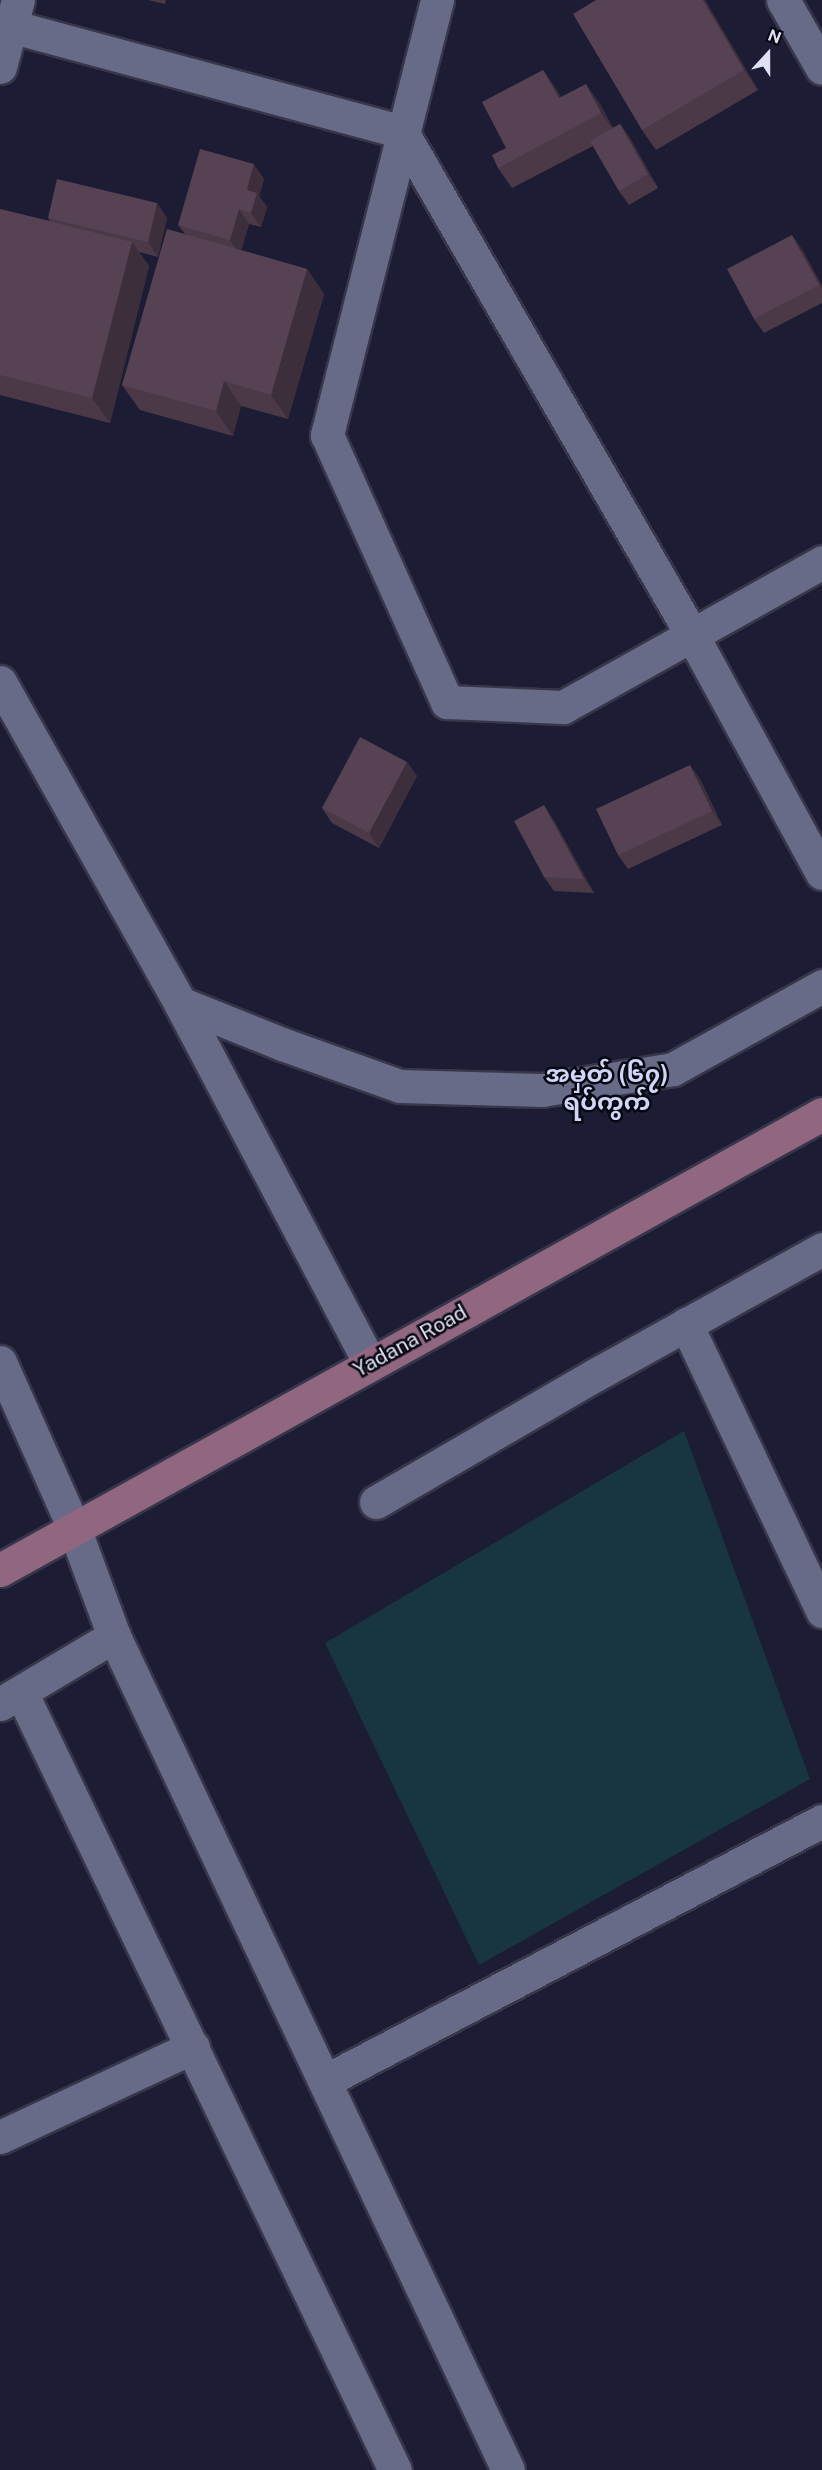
<!DOCTYPE html>
<meta charset="utf-8">
<style>
body{margin:0}
#map{position:relative;width:822px;height:2470px;overflow:hidden;background:#1c1d35;font-family:"Public Sans","Noto Sans Myanmar",sans-serif}
div>[style]{position:absolute}
[style*='--x']{left:calc(var(--x)*1px);top:calc(var(--y)*1px);width:calc(var(--w)*1px);rotate:calc(var(--a)*1deg)}
.water>*{inset:0;background:#183641}
.roads{filter:drop-shadow(2px 0 #37364b) drop-shadow(-2px 0 #37364b) drop-shadow(0 2px #37364b) drop-shadow(0 -2px #37364b)}
.street>*{height:33px;margin:-16.5px;padding:0 16.5px;transform-origin:16.5px;border-radius:16.5px;background:#686b88}
.secondary>*{height:33px;margin:-16.5px;padding:0 16.5px;transform-origin:16.5px;border-radius:16.5px;background:#906680}
.wall>*{inset:0;background:#4b3948}
.shaded-wall>*{inset:0;background:#3d2e3b}
.building>*{inset:0;background:#574254}
span{translate:-50% -50%;white-space:nowrap;text-align:center;line-height:1.15;-webkit-text-stroke:5px #080813;paint-order:stroke}
.street-label{font-size:21px;color:#dfe1f2}
.quarter-label{font-size:24px;color:#d1d5f6;font-weight:700}
.north{position:absolute;left:738px;top:24px;width:60px;height:60px;-webkit-text-stroke:4px #080813;paint-order:stroke;rotate:21deg;font-size:16px;font-weight:700;line-height:24px;text-align:center;color:#dfe1f2}
.north::after{content:'';display:block;margin:auto;width:21px;height:27px;background:#dfe1f2;clip-path:polygon(50% 0,100% 100%,50% 72%,0 100%)}
</style>
<div id="map">
<div class="water">
<i style="clip-path:polygon(684px 1431px,810px 1779px,479px 1965px,325px 1643px)"></i>
</div>
<div class="roads">
<div class="street">
<i style="--x:437;--y:0;--w:449;--a:104.2"></i>
<i style="--x:327;--y:435;--w:293;--a:65.8"></i>
<i style="--x:447;--y:702;--w:116;--a:2.5"></i>
<i style="--x:563;--y:707;--w:297;--a:-29.2"></i>
<i style="--x:783;--y:0;--w:78;--a:60.2"></i>
<i style="--x:10;--y:26;--w:406;--a:15.1"></i>
<i style="--x:402;--y:132;--w:581;--a:60.03"></i>
<i style="--x:692;--y:635;--w:271;--a:61.4"></i>
<i style="--x:0;--y:67;--w:69;--a:-75"></i>
<i style="--x:0;--y:682;--w:368;--a:60.7"></i>
<i style="--x:180;--y:1003;--w:407;--a:62.2"></i>
<i style="--x:180;--y:1003;--w:110;--a:21.9"></i>
<i style="--x:282;--y:1044;--w:125;--a:19.6"></i>
<i style="--x:400;--y:1086;--w:142;--a:1.6"></i>
<i style="--x:542;--y:1090;--w:133;--a:-9.1"></i>
<i style="--x:673;--y:1069;--w:171;--a:-29.1"></i>
<i style="--x:686;--y:1324;--w:318;--a:64.6"></i>
<i style="--x:0;--y:1362;--w:182;--a:66"></i>
<i style="--x:74;--y:1528;--w:115;--a:69.7"></i>
<i style="--x:114;--y:1636;--w:922;--a:64.71"></i>
<i style="--x:376;--y:1502;--w:253;--a:-30.1"></i>
<i style="--x:595;--y:1375;--w:260;--a:-29"></i>
<i style="--x:21;--y:1692;--w:863;--a:64.33"></i>
<i style="--x:0;--y:1704;--w:133;--a:-30.8"></i>
<i style="--x:325;--y:2081;--w:561;--a:-27.62"></i>
<i style="--x:0;--y:2137;--w:213;--a:-25"></i>
</div>
<div class="secondary">
<i style="--x:0;--y:1570;--w:940;--a:-29.02"></i>
</div>
</div>
<div class="wall">
<i style="clip-path:polygon(148px 0,166px 0,165px 4px)"></i>
<i style="clip-path:polygon(705px 0,758px 90px,656px 150px,642px 130px)"></i>
<i style="clip-path:polygon(543px 70px,561px 97px,600px 104px,613px 128px,620px 124px,630px 138px,658px 188px,629px 205px,619px 191px,593px 146px,512px 188px,498px 168px,506px 148px)"></i>
<i style="clip-path:polygon(264px 179px,259px 196px,267px 207px,261px 227px,249px 224px,241px 250px,307px 269px,324px 294px,288px 419px,241px 406px,233px 436px,140px 410px,122px 385px,185px 234px,178px 225px)"></i>
<i style="clip-path:polygon(157px 203px,167px 218px,158px 257px,139px 252px,149px 266px,110px 423px,0 395px,0 209px,50px 221px,48px 218px)"></i>
<i style="clip-path:polygon(802px 249px,822px 286px,822px 303px,764px 333px,754px 319px)"></i>
<i style="clip-path:polygon(407px 762px,417px 776px,379px 848px,332px 823px,322px 808px)"></i>
<i style="clip-path:polygon(700px 779px,722px 825px,628px 869px,618px 855px)"></i>
<i style="clip-path:polygon(553px 819px,594px 893px,554px 891px,544px 877px)"></i>
</div>
<div class="shaded-wall">
<i style="clip-path:polygon(703px 0,705px 0,758px 90px,744px 70px)"></i>
<i style="clip-path:polygon(543px 70px,557px 90px,573px 118px,559px 98px)"></i>
<i style="clip-path:polygon(586px 84px,600px 104px,615px 133px,601px 113px)"></i>
<i style="clip-path:polygon(620px 124px,630px 138px,658px 188px,648px 174px)"></i>
<i style="clip-path:polygon(254px 164px,264px 179px,259px 196px,267px 207px,261px 227px,251px 213px,247px 190px)"></i>
<i style="clip-path:polygon(157px 203px,167px 218px,158px 257px,148px 242px)"></i>
<i style="clip-path:polygon(239px 209px,249px 224px,240px 254px,230px 240px)"></i>
<i style="clip-path:polygon(792px 235px,802px 249px,822px 286px,822px 289px)"></i>
<i style="clip-path:polygon(132px 242px,149px 266px,110px 423px,92px 398px)"></i>
<i style="clip-path:polygon(307px 269px,324px 294px,288px 419px,271px 395px)"></i>
<i style="clip-path:polygon(224px 381px,241px 406px,233px 436px,216px 411px)"></i>
<i style="clip-path:polygon(407px 762px,417px 776px,379px 848px,369px 833px)"></i>
<i style="clip-path:polygon(690px 765px,700px 779px,722px 825px,712px 811px)"></i>
<i style="clip-path:polygon(544px 805px,553px 819px,594px 893px,584px 879px)"></i>
</div>
<div class="building">
<i style="clip-path:polygon(596px 0,703px 0,744px 70px,642px 130px,573px 14px)"></i>
<i style="clip-path:polygon(543px 70px,559px 98px,586px 84px,601px 113px,498px 168px,492px 155px,506px 148px,482px 102px)"></i>
<i style="clip-path:polygon(620px 124px,648px 174px,619px 191px,590px 141px)"></i>
<i style="clip-path:polygon(200px 149px,254px 164px,247px 190px,257px 193px,251px 213px,239px 209px,230px 240px,178px 225px)"></i>
<i style="clip-path:polygon(57px 179px,157px 203px,148px 242px,48px 218px)"></i>
<i style="clip-path:polygon(0 209px,132px 242px,92px 398px,0 375px)"></i>
<i style="clip-path:polygon(167px 229px,307px 269px,271px 395px,224px 381px,216px 411px,122px 385px)"></i>
<i style="clip-path:polygon(792px 235px,819px 285px,754px 319px,727px 269px)"></i>
<i style="clip-path:polygon(360px 737px,407px 762px,369px 833px,322px 808px)"></i>
<i style="clip-path:polygon(690px 765px,712px 811px,618px 855px,596px 809px)"></i>
<i style="clip-path:polygon(544px 805px,584px 879px,544px 877px,514px 821px)"></i>
</div>
<div class="street-label">
<span style="left:410px;top:1341px;rotate:-29deg">Yadana Road</span>
</div>
<div class="quarter-label">
<span style="left:607px;top:1088px">အမှတ် (၆၇)<br>ရပ်ကွက်</span>
</div>
<div class="north">N</div>
</div>
